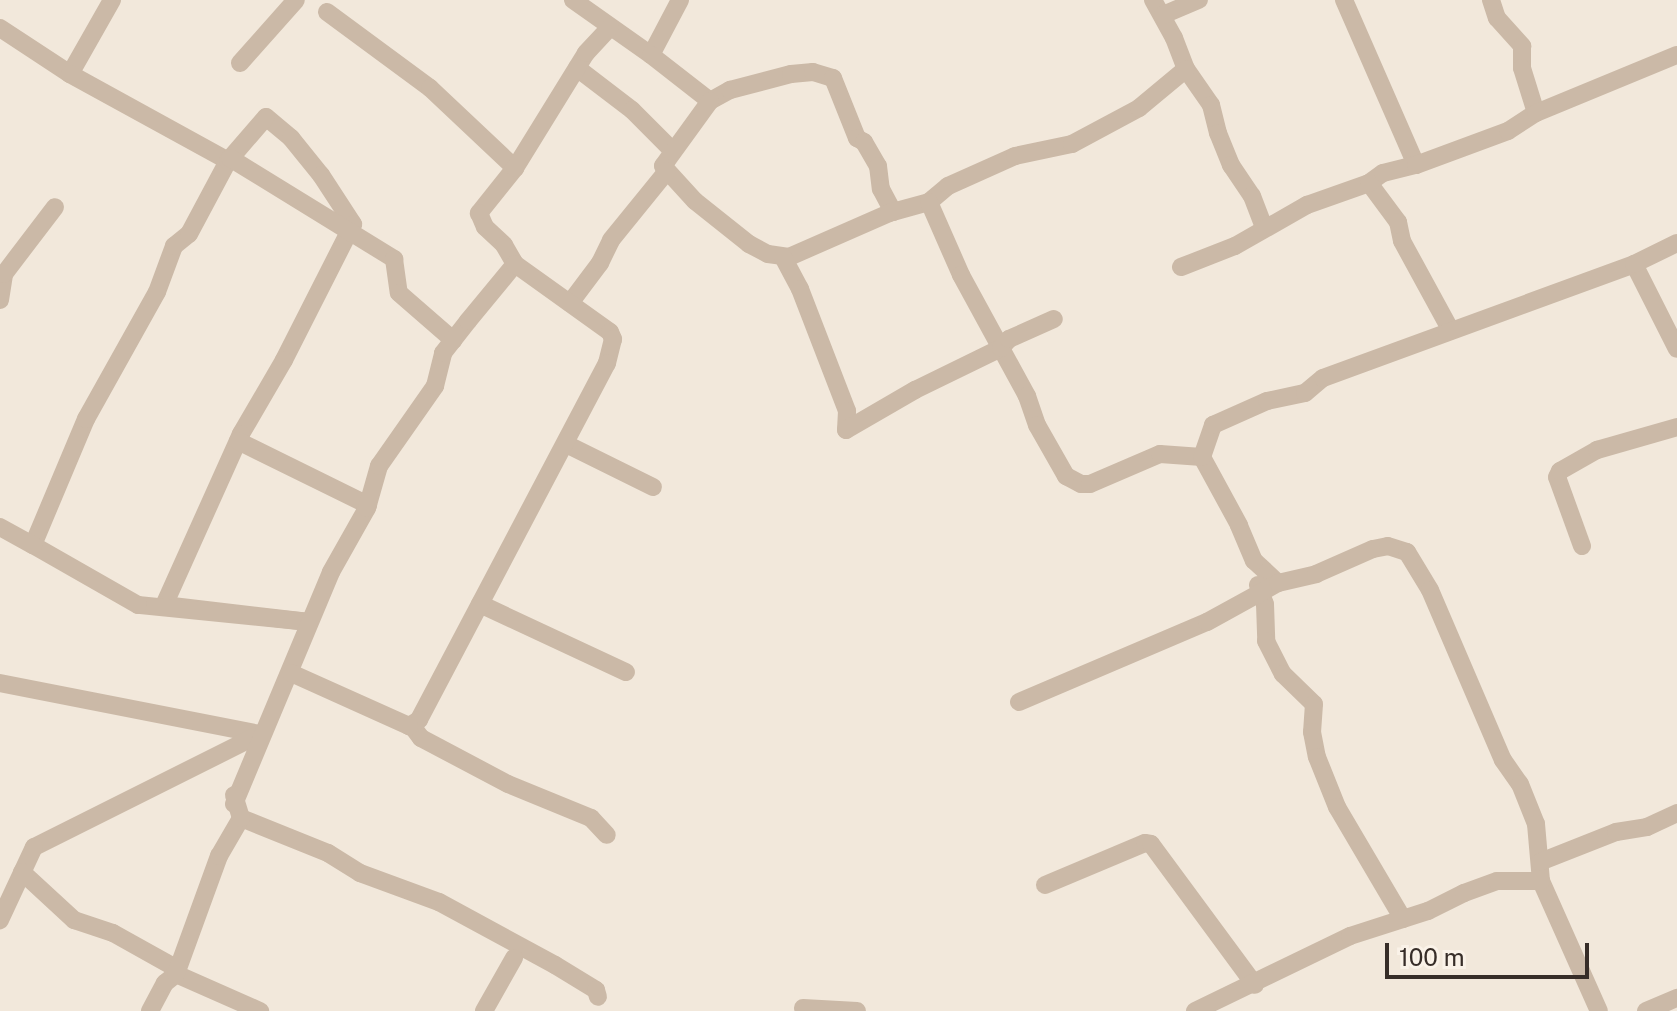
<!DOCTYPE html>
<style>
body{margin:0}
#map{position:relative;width:1677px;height:1011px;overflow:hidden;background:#f2e8db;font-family:"Public Sans",sans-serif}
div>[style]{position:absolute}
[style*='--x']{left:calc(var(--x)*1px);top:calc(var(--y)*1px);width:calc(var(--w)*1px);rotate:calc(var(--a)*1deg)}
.minor>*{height:18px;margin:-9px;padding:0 9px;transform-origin:9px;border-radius:9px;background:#cbb9a7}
span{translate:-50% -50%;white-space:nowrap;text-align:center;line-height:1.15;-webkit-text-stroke:6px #faf2e8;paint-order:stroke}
.scale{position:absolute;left:1385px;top:943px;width:204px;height:36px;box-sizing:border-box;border:4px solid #372d28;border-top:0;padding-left:10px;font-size:24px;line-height:28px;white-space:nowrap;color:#372d28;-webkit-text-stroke:6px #faf2e8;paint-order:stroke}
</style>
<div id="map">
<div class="minor">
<i style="--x:573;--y:0;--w:95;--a:35.2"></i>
<i style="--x:680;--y:0;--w:62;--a:117.8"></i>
<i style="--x:651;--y:55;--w:75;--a:37.9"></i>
<i style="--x:710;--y:101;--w:23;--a:-29"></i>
<i style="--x:730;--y:90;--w:63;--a:-14.7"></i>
<i style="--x:791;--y:74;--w:22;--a:-5"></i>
<i style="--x:813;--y:72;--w:21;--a:17"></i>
<i style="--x:833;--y:78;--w:65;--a:68.2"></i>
<i style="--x:857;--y:138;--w:8;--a:30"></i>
<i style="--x:864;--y:142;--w:28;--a:60"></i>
<i style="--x:878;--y:166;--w:23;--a:83"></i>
<i style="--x:881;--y:189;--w:26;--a:62"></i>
<i style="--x:1153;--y:0;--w:43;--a:61.1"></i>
<i style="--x:1174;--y:38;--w:33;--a:69"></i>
<i style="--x:1186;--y:69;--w:44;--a:55.2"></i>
<i style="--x:1211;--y:105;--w:29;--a:76"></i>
<i style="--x:1218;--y:133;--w:35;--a:68"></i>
<i style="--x:1231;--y:165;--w:37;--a:56"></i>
<i style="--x:1252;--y:196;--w:34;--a:69"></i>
<i style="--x:1344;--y:0;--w:180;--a:66.4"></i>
<i style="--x:1491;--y:0;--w:19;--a:72"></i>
<i style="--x:1497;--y:18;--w:38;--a:48"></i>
<i style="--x:1522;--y:46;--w:22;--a:90"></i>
<i style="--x:1522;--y:68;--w:47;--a:72.7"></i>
<i style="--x:327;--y:12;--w:128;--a:36.4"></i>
<i style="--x:430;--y:88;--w:117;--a:43.3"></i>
<i style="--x:515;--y:168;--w:58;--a:128.7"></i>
<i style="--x:479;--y:213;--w:15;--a:67"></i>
<i style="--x:485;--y:227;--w:26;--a:43"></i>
<i style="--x:504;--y:245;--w:22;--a:60"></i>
<i style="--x:1163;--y:15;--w:39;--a:-23"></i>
<i style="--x:0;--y:28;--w:84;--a:33.3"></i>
<i style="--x:70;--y:74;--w:85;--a:-60.4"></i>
<i style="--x:240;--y:63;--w:84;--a:-48.4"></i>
<i style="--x:577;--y:68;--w:69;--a:37.4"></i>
<i style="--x:632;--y:110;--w:58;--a:45"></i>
<i style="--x:70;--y:74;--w:180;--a:28.8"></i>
<i style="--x:710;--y:101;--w:80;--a:125.9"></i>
<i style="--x:663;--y:166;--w:47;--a:47.6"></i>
<i style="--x:695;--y:201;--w:69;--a:38.5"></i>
<i style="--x:749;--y:244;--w:21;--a:28"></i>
<i style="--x:768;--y:254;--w:21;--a:8"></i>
<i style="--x:789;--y:257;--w:109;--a:-23.7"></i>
<i style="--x:889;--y:213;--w:41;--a:-15.4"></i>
<i style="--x:929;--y:202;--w:25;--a:-40"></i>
<i style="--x:948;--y:186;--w:73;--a:-24.1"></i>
<i style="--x:1015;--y:156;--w:58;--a:-11.9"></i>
<i style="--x:1072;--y:144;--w:76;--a:-28.2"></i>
<i style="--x:1139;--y:108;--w:61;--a:-39.7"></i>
<i style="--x:266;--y:117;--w:33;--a:40"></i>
<i style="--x:291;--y:138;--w:48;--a:51"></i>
<i style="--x:321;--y:175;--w:59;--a:56.9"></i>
<i style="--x:353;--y:224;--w:153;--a:116.9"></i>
<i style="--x:284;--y:360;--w:86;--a:120.2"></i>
<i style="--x:241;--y:434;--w:188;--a:114.2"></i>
<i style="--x:164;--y:605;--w:146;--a:6.7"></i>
<i style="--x:309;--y:622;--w:172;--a:-174.3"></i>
<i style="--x:138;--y:605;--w:121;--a:-150.3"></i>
<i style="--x:33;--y:545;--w:137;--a:-67.2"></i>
<i style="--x:86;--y:419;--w:145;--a:-60.8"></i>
<i style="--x:157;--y:292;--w:49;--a:-69.7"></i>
<i style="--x:174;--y:246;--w:19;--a:-39"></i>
<i style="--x:189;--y:234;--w:83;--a:-61.9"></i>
<i style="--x:228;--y:161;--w:58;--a:-49.2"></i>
<i style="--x:230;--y:158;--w:193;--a:31.6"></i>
<i style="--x:394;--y:259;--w:34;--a:82"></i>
<i style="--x:399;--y:293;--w:72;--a:41"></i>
<i style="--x:515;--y:168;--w:135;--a:-58.3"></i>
<i style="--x:586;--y:53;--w:35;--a:-47"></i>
<i style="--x:1369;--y:183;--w:49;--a:53.4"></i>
<i style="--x:1398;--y:222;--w:19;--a:78"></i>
<i style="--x:1402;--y:241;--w:102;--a:61.4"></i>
<i style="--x:929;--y:202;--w:80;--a:66.3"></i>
<i style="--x:961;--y:275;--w:138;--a:61.4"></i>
<i style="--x:1027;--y:396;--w:31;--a:71"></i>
<i style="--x:1037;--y:425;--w:59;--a:60.4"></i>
<i style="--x:1066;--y:476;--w:17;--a:28"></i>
<i style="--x:1081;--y:484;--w:9;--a:0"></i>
<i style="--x:1090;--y:484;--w:76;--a:-23.2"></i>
<i style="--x:1160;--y:454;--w:42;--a:4.1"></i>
<i style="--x:783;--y:257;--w:36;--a:62"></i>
<i style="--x:800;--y:289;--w:131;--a:68.9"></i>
<i style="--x:847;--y:411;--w:19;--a:93"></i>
<i style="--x:846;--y:430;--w:80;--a:-30.1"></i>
<i style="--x:915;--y:390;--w:96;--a:-26"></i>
<i style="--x:1001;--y:348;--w:12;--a:-48"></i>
<i style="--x:1009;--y:339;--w:49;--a:-24"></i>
<i style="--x:1634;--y:264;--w:95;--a:63.2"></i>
<i style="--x:1181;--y:267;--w:58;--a:-21.3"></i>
<i style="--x:1235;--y:246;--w:83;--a:-29.7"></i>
<i style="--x:1307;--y:205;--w:66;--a:-19.5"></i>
<i style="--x:1369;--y:183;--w:17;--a:-36"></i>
<i style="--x:1383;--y:173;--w:34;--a:-14"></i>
<i style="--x:1416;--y:165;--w:98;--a:-20.3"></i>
<i style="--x:1508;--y:131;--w:33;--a:-33"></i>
<i style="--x:1536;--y:113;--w:152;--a:-22.4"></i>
<i style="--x:0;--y:300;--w:26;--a:-81"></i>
<i style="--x:4;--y:274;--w:84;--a:-52.7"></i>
<i style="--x:570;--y:303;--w:50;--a:-53.1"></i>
<i style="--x:600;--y:263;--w:25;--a:-64"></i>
<i style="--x:611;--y:240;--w:89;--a:-50.9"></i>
<i style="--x:238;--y:441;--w:145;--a:26.2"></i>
<i style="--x:566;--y:444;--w:97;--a:26.3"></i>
<i style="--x:0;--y:527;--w:38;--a:29"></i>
<i style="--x:1582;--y:546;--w:73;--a:-109.9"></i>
<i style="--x:1557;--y:477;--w:7;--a:-63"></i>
<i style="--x:1560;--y:471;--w:43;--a:-29.6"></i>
<i style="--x:1597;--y:450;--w:83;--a:-16"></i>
<i style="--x:1278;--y:583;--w:33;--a:-137"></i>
<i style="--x:1254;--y:561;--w:39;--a:-113"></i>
<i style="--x:1239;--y:525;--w:77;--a:-118.6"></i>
<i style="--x:1202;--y:457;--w:34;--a:-71"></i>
<i style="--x:1213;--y:425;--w:59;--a:-24"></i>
<i style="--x:1267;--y:401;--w:39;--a:-12"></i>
<i style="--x:1305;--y:393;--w:23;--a:-40"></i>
<i style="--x:1323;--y:378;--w:331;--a:-20.1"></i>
<i style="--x:1634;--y:264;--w:48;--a:-26"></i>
<i style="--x:1258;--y:585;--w:20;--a:70"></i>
<i style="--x:1265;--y:604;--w:37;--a:88"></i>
<i style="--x:1266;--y:641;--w:37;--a:63"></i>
<i style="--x:1283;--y:674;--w:43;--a:44.1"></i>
<i style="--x:1314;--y:704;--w:28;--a:94"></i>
<i style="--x:1312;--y:732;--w:25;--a:79"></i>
<i style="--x:1317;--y:757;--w:54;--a:68.2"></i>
<i style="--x:1337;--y:807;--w:130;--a:59.5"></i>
<i style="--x:480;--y:604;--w:161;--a:25"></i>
<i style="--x:0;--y:683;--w:265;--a:11.1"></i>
<i style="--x:260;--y:734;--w:253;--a:153.4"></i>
<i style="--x:34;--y:847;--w:81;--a:115"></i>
<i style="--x:1019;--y:702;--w:204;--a:-23.1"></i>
<i style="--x:1207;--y:622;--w:81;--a:-28.8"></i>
<i style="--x:1278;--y:583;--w:39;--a:-13"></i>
<i style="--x:1316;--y:574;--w:62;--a:-23.7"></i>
<i style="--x:1373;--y:549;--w:15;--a:-11"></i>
<i style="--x:1388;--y:546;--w:20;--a:18"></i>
<i style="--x:1407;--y:552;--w:44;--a:58.8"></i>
<i style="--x:1430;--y:590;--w:185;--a:66.8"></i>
<i style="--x:1503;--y:760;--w:29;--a:55"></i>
<i style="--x:1520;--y:784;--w:43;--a:68.2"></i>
<i style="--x:1536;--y:824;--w:57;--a:85"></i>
<i style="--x:1541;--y:881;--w:142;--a:66"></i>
<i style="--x:412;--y:726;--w:15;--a:53"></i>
<i style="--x:421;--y:738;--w:98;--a:27.9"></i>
<i style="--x:508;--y:784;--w:90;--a:22.3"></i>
<i style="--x:591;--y:818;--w:23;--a:47"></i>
<i style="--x:234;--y:804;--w:251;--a:-67.3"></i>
<i style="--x:331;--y:572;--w:73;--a:-60.6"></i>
<i style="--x:367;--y:508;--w:44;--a:-74.1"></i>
<i style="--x:379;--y:466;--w:98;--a:-55"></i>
<i style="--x:435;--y:386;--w:34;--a:-76"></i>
<i style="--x:443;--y:353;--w:41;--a:-52"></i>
<i style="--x:468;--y:321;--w:74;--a:-50.5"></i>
<i style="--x:515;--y:264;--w:117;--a:35.6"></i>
<i style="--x:610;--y:332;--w:8;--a:67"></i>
<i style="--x:613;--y:339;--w:25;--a:104"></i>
<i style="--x:607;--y:363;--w:403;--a:117.8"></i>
<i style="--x:419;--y:720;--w:12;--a:149"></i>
<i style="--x:409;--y:726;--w:129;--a:-155.8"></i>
<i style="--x:241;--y:818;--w:94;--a:21.9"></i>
<i style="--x:328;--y:853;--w:38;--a:32"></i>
<i style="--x:360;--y:873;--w:84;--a:20.2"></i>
<i style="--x:439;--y:902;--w:132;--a:28.5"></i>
<i style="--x:555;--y:965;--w:48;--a:31.4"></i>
<i style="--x:596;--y:990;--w:7;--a:74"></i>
<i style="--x:1540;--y:862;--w:82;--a:-21.5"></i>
<i style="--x:1616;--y:832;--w:31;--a:-9"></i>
<i style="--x:1647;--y:827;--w:33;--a:-25"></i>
<i style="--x:22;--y:872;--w:71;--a:42.7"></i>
<i style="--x:74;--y:920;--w:41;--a:18.4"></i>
<i style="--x:113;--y:933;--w:72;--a:29.1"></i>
<i style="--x:1045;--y:885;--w:108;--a:-22.8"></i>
<i style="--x:1145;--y:843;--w:6;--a:9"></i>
<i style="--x:1151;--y:844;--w:175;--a:53.6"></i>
<i style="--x:176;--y:974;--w:92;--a:23.8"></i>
<i style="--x:803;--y:1008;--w:54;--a:3.2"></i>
<i style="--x:150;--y:1011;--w:32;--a:-62"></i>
<i style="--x:165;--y:983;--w:14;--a:-39"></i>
<i style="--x:176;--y:974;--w:126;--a:-70"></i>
<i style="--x:219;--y:856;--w:44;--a:-59.9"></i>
<i style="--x:241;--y:818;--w:24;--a:-107"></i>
<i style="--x:484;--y:1011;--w:61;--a:-60.5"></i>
<i style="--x:1195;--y:1011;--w:172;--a:-25.8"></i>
<i style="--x:1350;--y:936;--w:82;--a:-17.8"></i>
<i style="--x:1428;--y:911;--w:40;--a:-26.6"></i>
<i style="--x:1464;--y:893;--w:35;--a:-20"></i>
<i style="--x:1497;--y:881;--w:44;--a:0"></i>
<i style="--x:1646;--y:1011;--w:34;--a:-23"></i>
</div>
<div class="scale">100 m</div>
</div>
